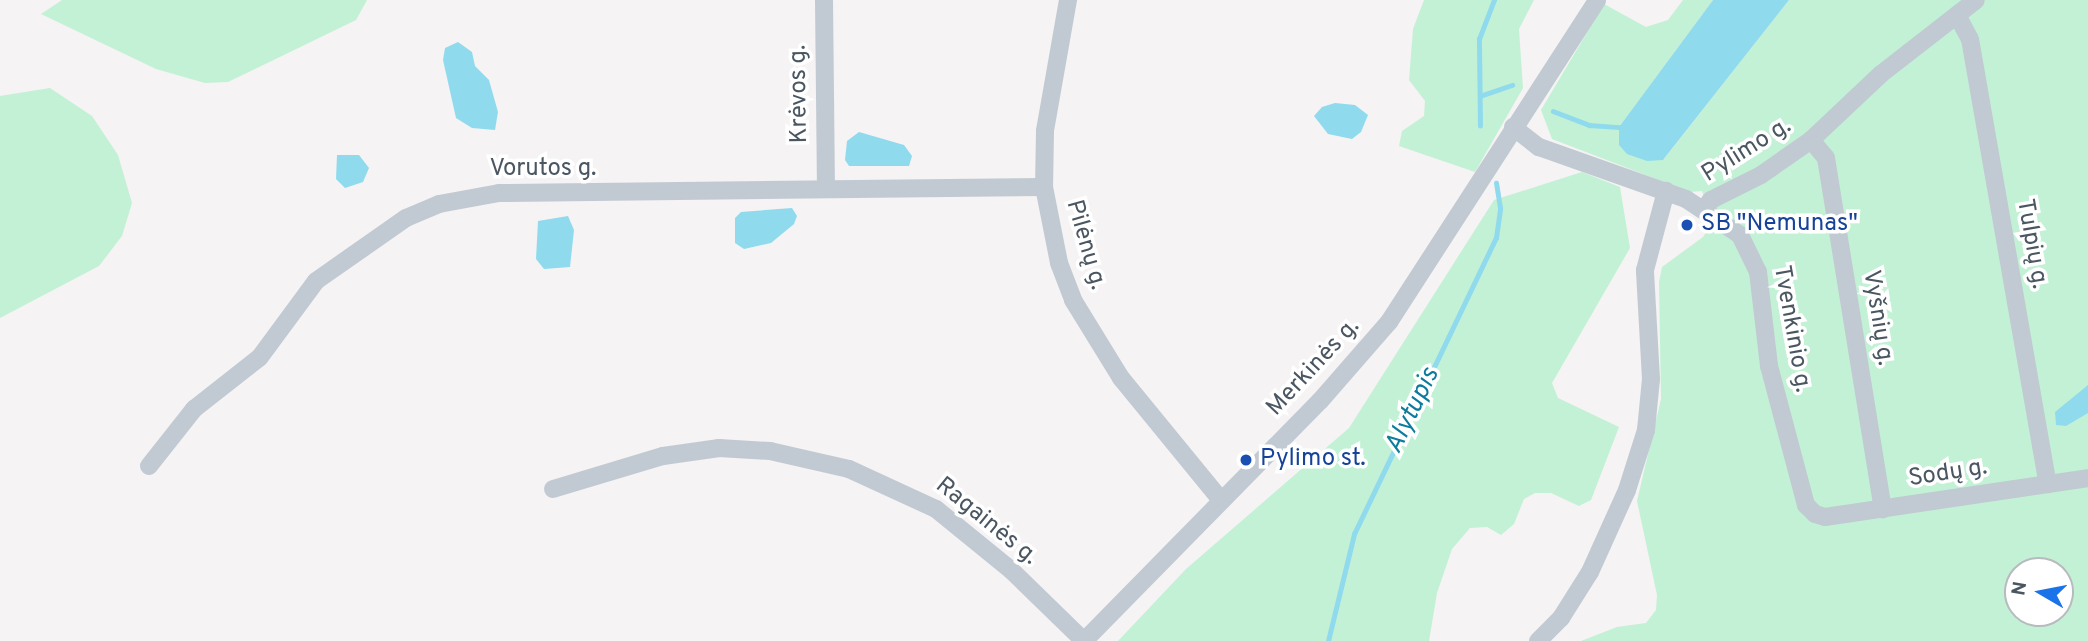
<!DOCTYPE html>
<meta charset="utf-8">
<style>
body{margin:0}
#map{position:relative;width:2088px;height:641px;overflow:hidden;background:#f5f3f3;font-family:Overpass,sans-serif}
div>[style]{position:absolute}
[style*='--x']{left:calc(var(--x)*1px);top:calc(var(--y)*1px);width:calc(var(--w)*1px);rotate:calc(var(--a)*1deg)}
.green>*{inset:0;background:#c3f1d5}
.water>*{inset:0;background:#90daee}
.stream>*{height:4.5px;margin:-2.25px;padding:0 2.25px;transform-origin:2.25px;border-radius:2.25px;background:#90daee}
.street>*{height:18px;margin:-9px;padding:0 9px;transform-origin:9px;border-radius:9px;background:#c1cad2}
.dots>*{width:19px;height:19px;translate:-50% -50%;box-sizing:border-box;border:4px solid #fff;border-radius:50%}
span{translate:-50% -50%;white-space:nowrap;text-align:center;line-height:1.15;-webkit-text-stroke:7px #fff;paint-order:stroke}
.street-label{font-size:24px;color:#4a5661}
.transit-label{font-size:24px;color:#164399}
.left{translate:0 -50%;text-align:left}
.water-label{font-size:26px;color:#0c7c9b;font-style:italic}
.north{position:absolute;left:2004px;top:557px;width:70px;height:70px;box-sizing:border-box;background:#fff;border:2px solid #b7bbc0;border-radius:50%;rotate:280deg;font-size:19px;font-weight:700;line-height:28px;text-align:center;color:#4a5661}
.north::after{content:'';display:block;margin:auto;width:24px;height:32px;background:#1a73e8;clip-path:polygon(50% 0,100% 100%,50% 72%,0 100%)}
</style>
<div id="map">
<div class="green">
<i style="clip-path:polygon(62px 0,367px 0,356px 20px,228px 82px,205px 83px,156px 69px,41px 14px)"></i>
<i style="clip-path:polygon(1424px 0,1534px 0,1519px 29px,1523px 88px,1475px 172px,1399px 146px,1402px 131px,1424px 116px,1425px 101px,1409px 80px,1413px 29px)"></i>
<i style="clip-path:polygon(evenodd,1683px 0,1713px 0,1619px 127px,1664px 159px,1789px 0,2088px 0,2088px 641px,1581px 641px,1617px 627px,1646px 623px,1656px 610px,1657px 595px,1637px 501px,1661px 399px,1659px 282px,1662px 267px,1703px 237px,1713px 222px,1702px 191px,1690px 192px,1552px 139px,1541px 110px,1604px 4px,1646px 27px,1668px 20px,1683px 0,2018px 571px,2060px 571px,2060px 613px,2018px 613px,2018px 571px)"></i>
<i style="clip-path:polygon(50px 88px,92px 116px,118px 155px,132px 203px,122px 236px,99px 266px,0 318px,0 96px)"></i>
<i style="clip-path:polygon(1582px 172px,1620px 187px,1630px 248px,1552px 383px,1558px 398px,1619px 427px,1591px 500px,1579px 506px,1551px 493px,1535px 493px,1524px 499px,1514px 524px,1501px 535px,1487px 527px,1470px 528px,1452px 549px,1437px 593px,1429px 641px,1118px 641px,1186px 569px,1349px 428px,1494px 200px)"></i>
</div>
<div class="water">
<i style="clip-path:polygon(1713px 0,1789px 0,1663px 160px,1647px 161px,1627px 154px,1619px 145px,1619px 127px)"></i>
<i style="clip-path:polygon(458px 42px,472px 52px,475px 66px,489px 80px,498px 112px,495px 130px,472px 128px,456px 118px,443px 60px,445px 48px)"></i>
<i style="clip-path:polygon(1335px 103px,1355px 105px,1368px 115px,1361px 132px,1352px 139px,1328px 134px,1314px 116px,1322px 107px)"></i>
<i style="clip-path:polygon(859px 132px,904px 145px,912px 156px,909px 166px,849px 166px,845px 160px,847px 141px)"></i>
<i style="clip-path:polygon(337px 155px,359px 155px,369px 168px,363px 182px,345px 188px,336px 179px)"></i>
<i style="clip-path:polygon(792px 208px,797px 216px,794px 224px,771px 243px,744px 249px,735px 243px,735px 218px,741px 212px)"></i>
<i style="clip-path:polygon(568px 216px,574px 230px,570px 267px,544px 269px,536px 259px,538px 221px)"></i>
<i style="clip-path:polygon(2088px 385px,2088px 413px,2066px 426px,2056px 425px,2055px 412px)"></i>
</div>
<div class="stream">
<i style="--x:1480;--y:96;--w:34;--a:-19"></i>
<i style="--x:1553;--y:111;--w:39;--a:21"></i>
<i style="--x:1589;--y:125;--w:30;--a:4"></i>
<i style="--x:1480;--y:126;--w:87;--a:-90.7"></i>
<i style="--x:1479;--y:39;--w:42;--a:-69"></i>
<i style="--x:1328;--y:641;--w:110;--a:-76.3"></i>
<i style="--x:1354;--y:534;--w:328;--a:-64.4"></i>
<i style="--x:1496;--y:238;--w:30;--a:-82"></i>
<i style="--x:1500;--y:208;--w:25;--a:-99"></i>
</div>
<div class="street">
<i style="--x:824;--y:0;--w:187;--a:89.4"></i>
<i style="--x:1068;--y:0;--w:133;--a:100"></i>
<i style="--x:1045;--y:131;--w:56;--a:91"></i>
<i style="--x:1044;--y:187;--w:77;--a:78.8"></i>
<i style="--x:1059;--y:263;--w:40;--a:69"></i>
<i style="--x:1073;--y:300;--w:92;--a:58.4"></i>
<i style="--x:1121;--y:378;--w:158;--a:50.7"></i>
<i style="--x:1957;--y:15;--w:27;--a:62"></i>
<i style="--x:1970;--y:39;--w:452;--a:80.1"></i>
<i style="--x:1513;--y:127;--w:33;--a:38"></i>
<i style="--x:1539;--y:147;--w:156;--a:19.5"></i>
<i style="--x:1686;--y:199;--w:65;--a:33.7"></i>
<i style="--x:1740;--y:235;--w:41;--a:64.1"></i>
<i style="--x:1758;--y:272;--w:95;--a:83.3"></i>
<i style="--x:1769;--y:366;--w:144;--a:75.1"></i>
<i style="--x:1806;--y:505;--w:13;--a:45"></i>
<i style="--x:1815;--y:514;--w:10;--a:17"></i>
<i style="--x:1825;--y:517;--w:266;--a:-8.4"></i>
<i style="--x:1811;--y:140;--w:23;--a:50"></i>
<i style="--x:1826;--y:158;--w:356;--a:80.8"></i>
<i style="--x:1705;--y:208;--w:10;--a:-53"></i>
<i style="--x:1711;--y:200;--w:56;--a:-26.6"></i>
<i style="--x:1761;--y:175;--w:61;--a:-35"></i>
<i style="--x:1811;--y:140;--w:96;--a:-43.3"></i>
<i style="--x:1881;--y:74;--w:120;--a:-37.9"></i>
<i style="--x:149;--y:466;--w:73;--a:-51.7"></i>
<i style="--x:194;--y:409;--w:84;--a:-38.2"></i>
<i style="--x:260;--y:357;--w:94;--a:-53.6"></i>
<i style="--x:316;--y:281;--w:110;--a:-35"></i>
<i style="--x:406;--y:218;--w:36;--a:-23"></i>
<i style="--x:439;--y:204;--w:61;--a:-10.4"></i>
<i style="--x:499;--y:193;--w:545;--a:-0.63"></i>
<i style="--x:553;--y:489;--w:115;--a:-16.7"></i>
<i style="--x:663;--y:456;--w:57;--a:-8.1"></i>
<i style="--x:719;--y:448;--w:51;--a:3.4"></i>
<i style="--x:770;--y:451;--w:81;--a:12.8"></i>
<i style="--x:849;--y:469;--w:96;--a:24.7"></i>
<i style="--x:936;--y:509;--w:97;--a:39.1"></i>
<i style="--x:1011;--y:570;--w:102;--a:44.2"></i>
<i style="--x:1084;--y:641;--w:337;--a:-45.5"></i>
<i style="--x:1320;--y:401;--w:105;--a:-48.9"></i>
<i style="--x:1389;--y:322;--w:383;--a:-57.1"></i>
<i style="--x:1538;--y:641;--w:33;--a:-45"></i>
<i style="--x:1561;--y:618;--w:54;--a:-57.8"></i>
<i style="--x:1590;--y:572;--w:90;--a:-65.7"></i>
<i style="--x:1627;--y:490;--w:63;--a:-72.4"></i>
<i style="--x:1646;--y:430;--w:51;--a:-84.4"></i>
<i style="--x:1651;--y:379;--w:109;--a:-93.2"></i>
<i style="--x:1645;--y:270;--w:82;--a:-75.1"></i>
</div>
<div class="dots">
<i style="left:1687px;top:225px;background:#1a4fb4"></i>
<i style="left:1246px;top:460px;background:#1a4fb4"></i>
</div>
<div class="street-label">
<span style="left:800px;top:94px;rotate:-91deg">Krėvos g.</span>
<span style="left:1747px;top:151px;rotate:-32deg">Pylimo g.</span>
<span style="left:543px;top:170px">Vorutos g.</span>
<span style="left:2031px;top:244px;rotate:80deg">Tulpių g.</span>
<span style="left:1085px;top:245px;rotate:74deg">Pilėnų g.</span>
<span style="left:1877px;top:318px;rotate:81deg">Vyšnių g.</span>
<span style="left:1791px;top:329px;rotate:80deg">Tvenkinio g.</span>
<span style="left:1314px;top:368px;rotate:-47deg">Merkinės g.</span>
<span style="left:1948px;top:474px;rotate:-9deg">Sodų g.</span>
<span style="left:986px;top:522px;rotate:39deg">Ragainės g.</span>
</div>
<div class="transit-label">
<span class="left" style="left:1701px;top:225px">SB "Nemunas"</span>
<span class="left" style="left:1260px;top:460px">Pylimo st.</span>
</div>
<div class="water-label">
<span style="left:1413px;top:411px;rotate:-64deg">Alytupis</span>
</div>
<div class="north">N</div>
</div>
